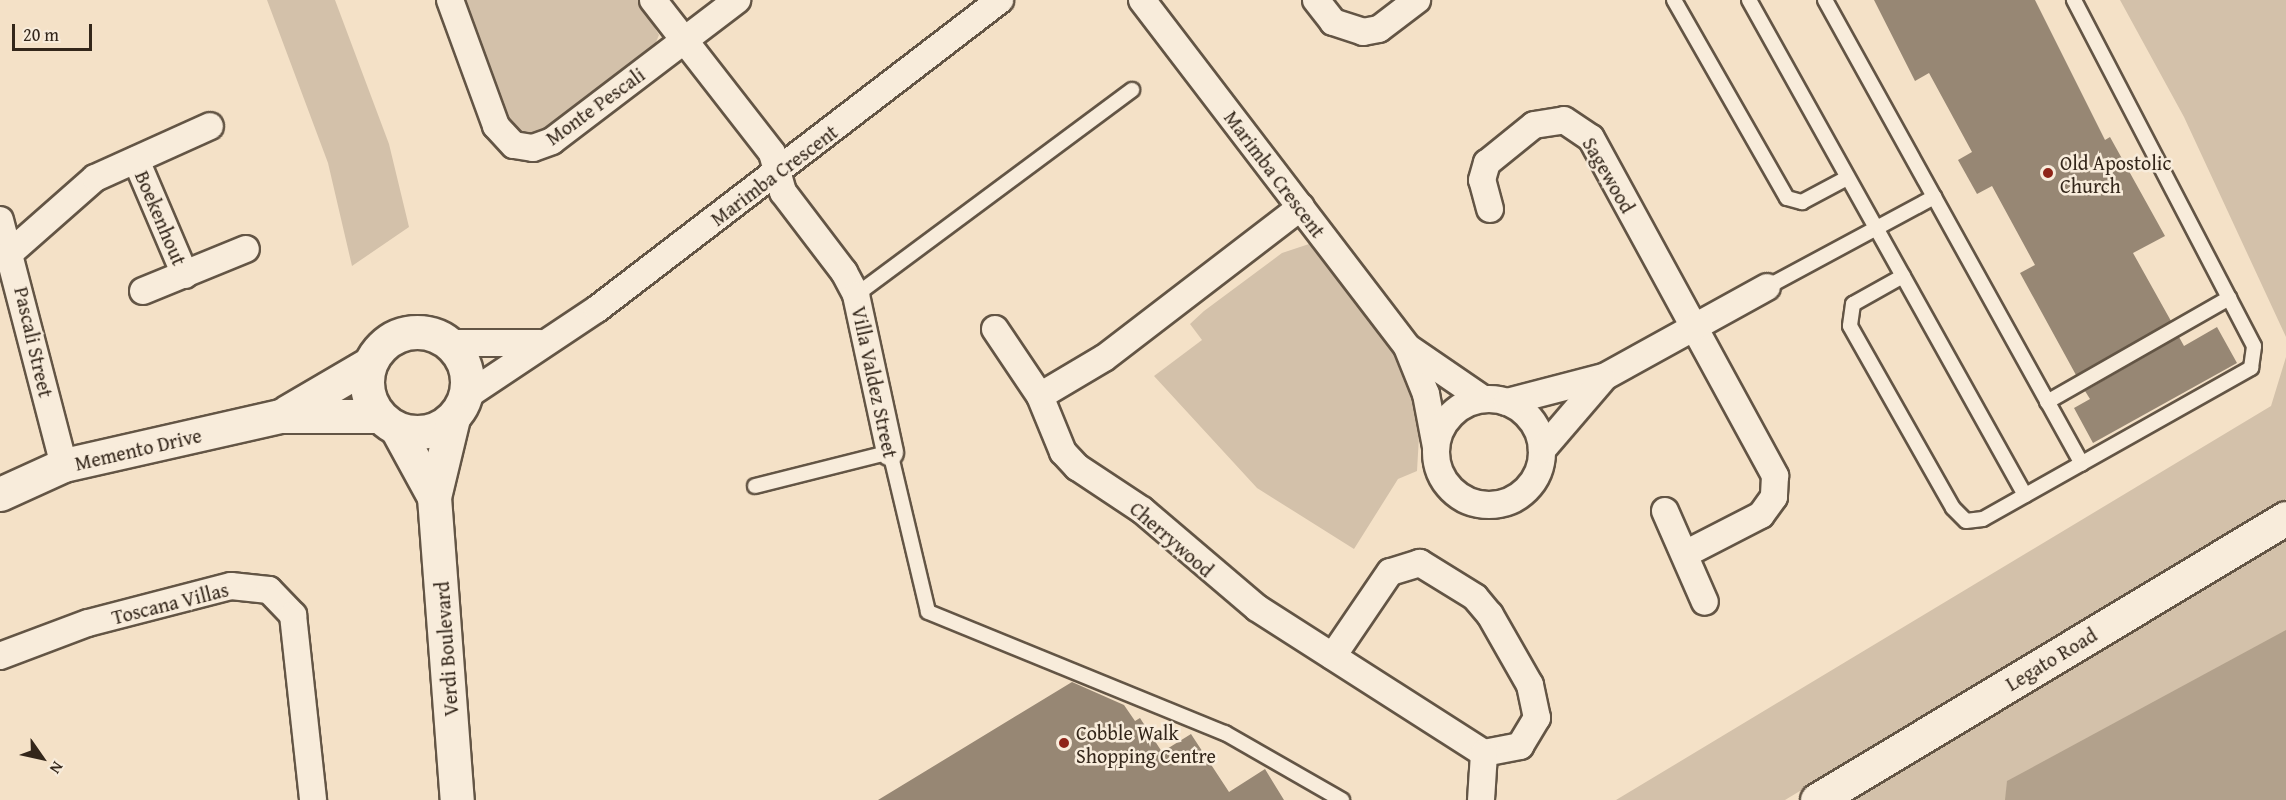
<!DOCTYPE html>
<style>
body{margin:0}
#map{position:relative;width:2286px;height:800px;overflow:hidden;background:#f4e1c7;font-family:"Gentium Book Plus",serif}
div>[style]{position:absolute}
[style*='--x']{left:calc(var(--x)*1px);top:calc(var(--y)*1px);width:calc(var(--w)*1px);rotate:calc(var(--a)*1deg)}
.green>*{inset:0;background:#d3c1aa}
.water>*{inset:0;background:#b2a18c}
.building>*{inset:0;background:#978774}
.roads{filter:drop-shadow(2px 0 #635545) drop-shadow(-2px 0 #635545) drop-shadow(0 2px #635545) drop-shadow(0 -2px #635545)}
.service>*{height:14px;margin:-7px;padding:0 7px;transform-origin:7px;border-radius:7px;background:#f8ecdb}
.minor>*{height:26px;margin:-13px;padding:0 13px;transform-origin:13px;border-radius:13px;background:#f8ecdb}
.minor>.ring{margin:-13px;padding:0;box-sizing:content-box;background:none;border:26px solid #f8ecdb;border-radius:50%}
.tertiary>*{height:33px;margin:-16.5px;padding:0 16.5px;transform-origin:16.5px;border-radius:16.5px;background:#f8ecdb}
.tertiary>.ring{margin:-16.5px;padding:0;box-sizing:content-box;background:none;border:33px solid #f8ecdb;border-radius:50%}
.dots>*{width:16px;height:16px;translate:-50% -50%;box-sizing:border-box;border:3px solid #f8ecdb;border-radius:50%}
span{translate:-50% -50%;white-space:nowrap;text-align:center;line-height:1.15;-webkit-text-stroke:5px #f8ecdb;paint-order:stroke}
.street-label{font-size:20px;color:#33261a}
.poi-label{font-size:20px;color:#33261a}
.left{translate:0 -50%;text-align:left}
.north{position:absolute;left:12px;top:728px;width:60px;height:60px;-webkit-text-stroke:4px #f8ecdb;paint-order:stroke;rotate:124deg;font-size:16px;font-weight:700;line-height:24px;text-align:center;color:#33261a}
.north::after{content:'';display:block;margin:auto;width:21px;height:27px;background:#33261a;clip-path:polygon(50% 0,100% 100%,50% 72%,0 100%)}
.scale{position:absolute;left:12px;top:24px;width:80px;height:27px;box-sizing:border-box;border:3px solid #33261a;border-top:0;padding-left:8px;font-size:18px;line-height:21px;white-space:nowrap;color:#33261a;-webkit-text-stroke:4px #f8ecdb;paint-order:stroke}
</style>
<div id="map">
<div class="green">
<i style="clip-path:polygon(267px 0,335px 0,389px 144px,409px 227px,352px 266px,328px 163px)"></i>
<i style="clip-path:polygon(462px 0,639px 0,659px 35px,653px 49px,548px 130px,528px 135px,508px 123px)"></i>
<i style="clip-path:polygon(2120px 0,2286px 0,2286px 337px,2184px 117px)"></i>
<i style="clip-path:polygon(1309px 244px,1407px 371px,1420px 419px,1417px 471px,1398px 479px,1354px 549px,1257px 488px,1154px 376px,1202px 340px,1190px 324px,1204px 311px,1282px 253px)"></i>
<i style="clip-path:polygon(2286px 357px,2286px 499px,1785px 800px,1616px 800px,2271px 406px)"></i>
<i style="clip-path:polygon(2286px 541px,2286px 800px,1854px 800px,1893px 777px)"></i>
</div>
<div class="water">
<i style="clip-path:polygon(2286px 630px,2286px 800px,2005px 800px,2007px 781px)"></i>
</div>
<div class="building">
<i style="clip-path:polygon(1874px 0,2035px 0,2105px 140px,2110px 137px,2165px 236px,2133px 253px,2171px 321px,2076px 375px,2020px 273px,2035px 265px,1992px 186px,1977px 194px,1958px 160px,1972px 152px,1929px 73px,1915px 81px)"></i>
<i style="clip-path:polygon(2217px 327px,2237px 363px,2093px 443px,2074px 408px,2090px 399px,2085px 391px,2179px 337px,2184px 346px)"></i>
<i style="clip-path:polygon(1072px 682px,1124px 705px,1135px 721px,1140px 718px,1162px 752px,1191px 734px,1229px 792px,1265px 769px,1284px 800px,878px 800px)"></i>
</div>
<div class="roads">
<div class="service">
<i style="--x:1674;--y:0;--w:228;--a:60.3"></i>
<i style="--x:1787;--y:198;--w:16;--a:15"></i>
<i style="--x:1802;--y:202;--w:51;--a:-28.1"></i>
<i style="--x:1749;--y:0;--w:567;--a:60.86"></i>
<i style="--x:1825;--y:0;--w:530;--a:61.02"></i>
<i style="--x:1903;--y:276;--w:57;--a:150.8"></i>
<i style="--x:1853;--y:304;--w:22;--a:98"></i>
<i style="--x:1850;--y:326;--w:209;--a:60.5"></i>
<i style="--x:1953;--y:508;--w:18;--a:45"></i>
<i style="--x:1966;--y:521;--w:17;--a:-7"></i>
<i style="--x:1983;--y:519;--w:308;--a:-29.4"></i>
<i style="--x:2251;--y:368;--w:22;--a:-82"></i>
<i style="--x:2254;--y:346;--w:390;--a:-117.5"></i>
<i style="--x:1767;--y:287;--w:190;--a:-28.3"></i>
<i style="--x:856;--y:295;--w:344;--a:-36.6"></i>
<i style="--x:2047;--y:402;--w:210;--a:-29.7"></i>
<i style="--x:755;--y:486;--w:139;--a:-14.1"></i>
<i style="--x:890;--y:452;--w:164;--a:76.6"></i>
<i style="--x:928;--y:612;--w:321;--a:22.2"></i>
<i style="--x:1225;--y:733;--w:135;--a:29.8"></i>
</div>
<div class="minor">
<i style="--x:450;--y:0;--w:134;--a:69.9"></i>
<i style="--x:496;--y:126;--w:26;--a:47"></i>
<i style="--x:514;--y:145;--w:19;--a:9"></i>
<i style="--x:533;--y:148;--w:20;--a:-20"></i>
<i style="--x:552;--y:141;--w:233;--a:-37.3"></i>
<i style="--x:653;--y:0;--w:194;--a:52.1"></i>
<i style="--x:772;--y:153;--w:41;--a:74.2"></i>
<i style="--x:783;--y:192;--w:101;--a:52.7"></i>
<i style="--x:844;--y:272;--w:26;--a:62"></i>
<i style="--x:856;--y:295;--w:161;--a:77.8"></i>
<i style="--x:1142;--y:0;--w:437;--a:52.6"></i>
<i style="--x:1407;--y:347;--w:51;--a:68"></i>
<i style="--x:1426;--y:394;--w:54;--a:79.3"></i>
<i style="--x:1316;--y:0;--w:28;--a:52"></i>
<i style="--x:1333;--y:22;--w:32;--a:18"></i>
<i style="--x:1363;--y:32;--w:16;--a:-11"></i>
<i style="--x:1379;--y:29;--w:48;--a:-37.3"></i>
<i style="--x:136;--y:160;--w:125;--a:66.9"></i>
<i style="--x:1301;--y:207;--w:248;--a:142.5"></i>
<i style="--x:1104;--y:358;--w:74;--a:149.3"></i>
<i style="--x:1040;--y:396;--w:61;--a:67.7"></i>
<i style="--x:1063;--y:452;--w:21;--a:47"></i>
<i style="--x:1077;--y:467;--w:78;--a:33.5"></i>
<i style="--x:1142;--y:510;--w:151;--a:40.4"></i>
<i style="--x:1257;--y:608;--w:269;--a:32.6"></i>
<i style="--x:1484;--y:753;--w:37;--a:-11"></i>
<i style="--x:1520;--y:746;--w:33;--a:-59"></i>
<i style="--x:1537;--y:718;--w:34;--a:-102"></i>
<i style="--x:1530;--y:685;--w:81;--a:-119.7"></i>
<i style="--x:1490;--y:615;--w:23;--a:-130"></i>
<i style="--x:1475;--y:597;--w:65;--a:-148.3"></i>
<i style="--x:1420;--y:563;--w:31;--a:163"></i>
<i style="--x:1390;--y:572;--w:102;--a:124.2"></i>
<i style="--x:1490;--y:209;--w:30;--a:-105"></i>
<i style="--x:1482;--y:180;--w:18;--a:-74"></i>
<i style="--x:1487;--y:163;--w:60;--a:-39"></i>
<i style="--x:1534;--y:125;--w:30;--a:-9"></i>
<i style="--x:1564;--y:120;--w:32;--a:34"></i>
<i style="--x:1591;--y:138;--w:385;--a:61.4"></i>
<i style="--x:1775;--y:476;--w:21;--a:93"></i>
<i style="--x:1774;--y:497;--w:22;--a:126"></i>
<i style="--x:1761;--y:515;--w:85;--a:152.8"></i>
<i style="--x:0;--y:220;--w:253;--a:75.4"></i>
<i style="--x:11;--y:252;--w:112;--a:-41.4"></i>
<i style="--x:95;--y:178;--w:126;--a:-24.3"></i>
<i style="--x:143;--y:291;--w:111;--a:-22.2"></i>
<i style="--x:995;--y:329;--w:81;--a:56.1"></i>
<i style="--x:449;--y:343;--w:91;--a:0"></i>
<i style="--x:1410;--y:349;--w:88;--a:34.4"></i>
<i style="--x:465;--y:397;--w:159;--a:-33.7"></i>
<i style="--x:597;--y:309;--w:508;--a:-37.48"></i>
<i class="ring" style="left:1436px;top:399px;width:80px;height:80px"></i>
<i style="--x:1507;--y:402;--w:100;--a:-14.5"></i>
<i style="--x:1604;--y:377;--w:186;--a:-28.9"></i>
<i style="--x:1542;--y:450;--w:92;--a:-49.4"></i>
<i style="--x:1665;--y:511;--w:99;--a:66.3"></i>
<i style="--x:0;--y:656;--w:94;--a:-20.6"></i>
<i style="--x:88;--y:623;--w:148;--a:-14.5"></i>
<i style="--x:231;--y:586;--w:38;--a:6"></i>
<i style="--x:269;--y:590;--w:35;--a:46"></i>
<i style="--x:293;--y:615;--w:186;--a:83.8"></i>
<i style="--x:1481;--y:800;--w:47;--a:-86.3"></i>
</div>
<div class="tertiary">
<i class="ring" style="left:367px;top:332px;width:67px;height:67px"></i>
<i style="--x:287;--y:412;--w:95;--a:-30.3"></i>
<i style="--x:453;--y:418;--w:81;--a:103.5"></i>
<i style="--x:434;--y:497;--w:304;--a:85.7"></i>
<i style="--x:397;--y:429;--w:77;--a:61.4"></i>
<i style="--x:0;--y:494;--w:70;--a:-24.4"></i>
<i style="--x:64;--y:465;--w:221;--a:-12.8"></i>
<i style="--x:280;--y:416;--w:98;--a:0"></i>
<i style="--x:1817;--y:800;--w:547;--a:-31.02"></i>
</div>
</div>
<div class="dots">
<i style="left:2048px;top:173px;background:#8f2418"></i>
<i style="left:1064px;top:743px;background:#8f2418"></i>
</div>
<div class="street-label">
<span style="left:595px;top:106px;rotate:-36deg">Monte Pescali</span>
<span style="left:1275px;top:174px;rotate:53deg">Marimba Crescent</span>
<span style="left:774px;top:175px;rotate:-37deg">Marimba Crescent</span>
<span style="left:1609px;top:175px;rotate:60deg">Sagewood</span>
<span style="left:161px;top:218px;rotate:67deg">Boekenhout</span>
<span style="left:34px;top:342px;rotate:77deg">Pascali Street</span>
<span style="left:875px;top:382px;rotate:78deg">Villa Valdez Street</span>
<span style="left:138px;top:449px;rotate:-13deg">Memento Drive</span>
<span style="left:1172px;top:539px;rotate:41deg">Cherrywood</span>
<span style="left:170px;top:603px;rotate:-14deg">Toscana Villas</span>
<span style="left:446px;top:649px;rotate:-94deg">Verdi Boulevard</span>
<span style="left:2051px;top:659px;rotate:-31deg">Legato Road</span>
</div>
<div class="poi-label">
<span class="left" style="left:2060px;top:174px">Old Apostolic<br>Church</span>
<span class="left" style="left:1076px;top:744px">Cobble Walk<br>Shopping Centre</span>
</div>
<div class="north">N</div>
<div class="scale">20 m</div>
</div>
